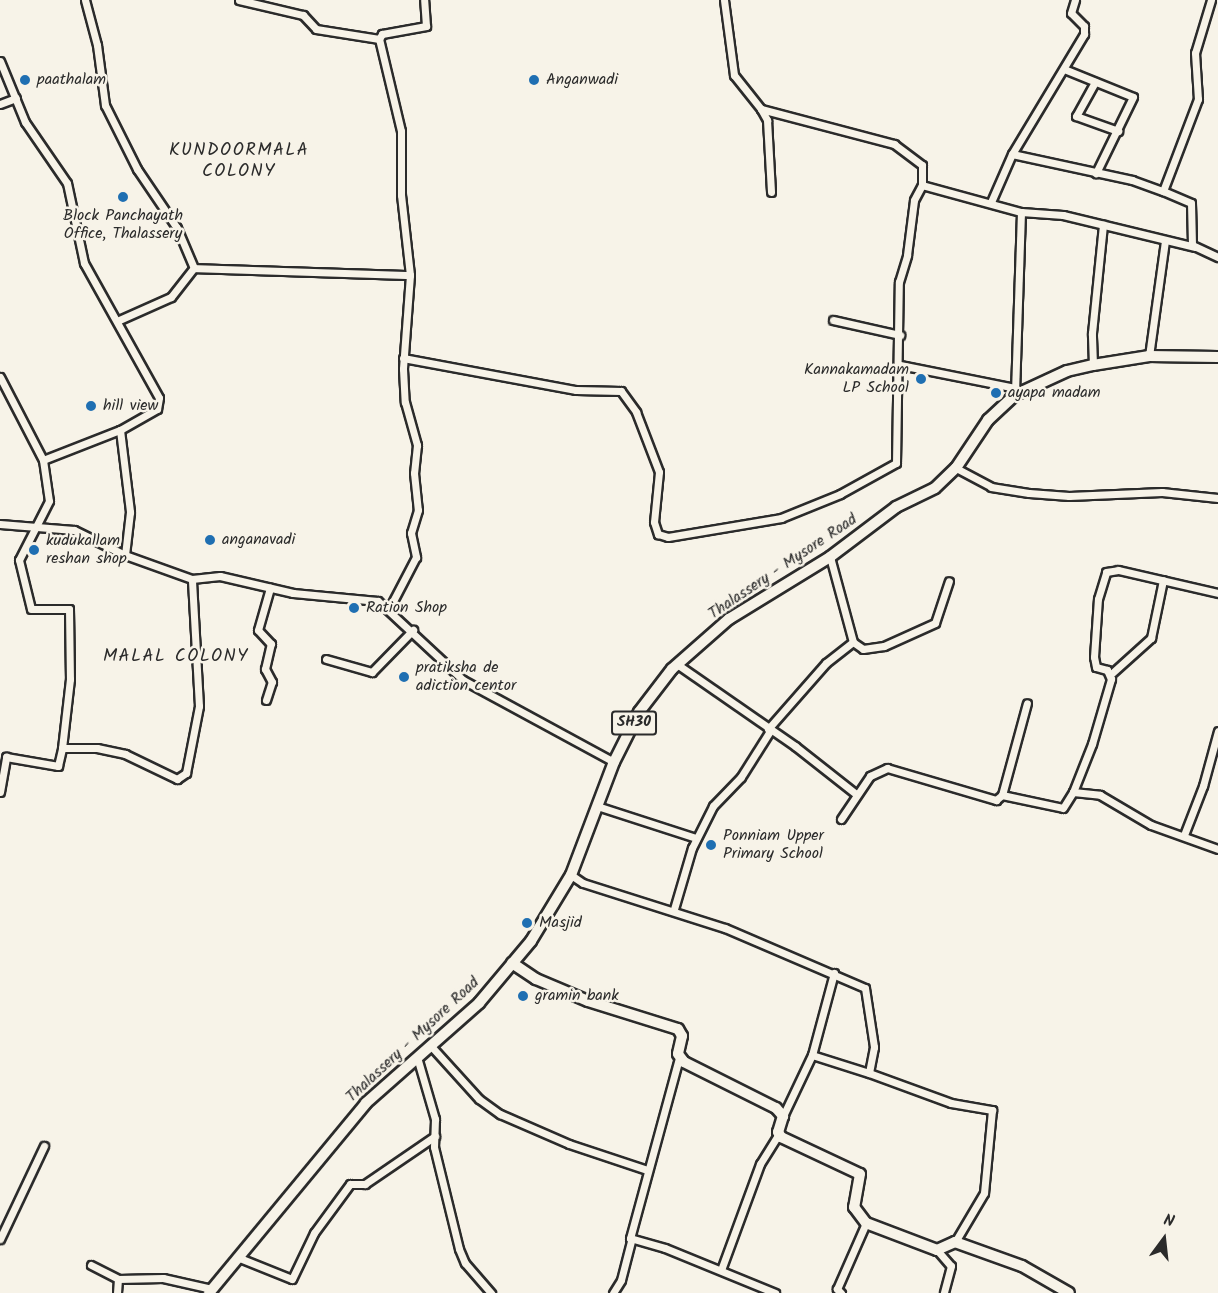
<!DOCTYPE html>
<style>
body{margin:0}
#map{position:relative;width:1218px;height:1293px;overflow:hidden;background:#f7f3e8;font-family:Kalam,sans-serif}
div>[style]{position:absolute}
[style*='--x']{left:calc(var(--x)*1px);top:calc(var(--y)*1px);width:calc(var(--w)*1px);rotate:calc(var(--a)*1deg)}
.roads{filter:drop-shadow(2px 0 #2b2b2b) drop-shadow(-2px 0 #2b2b2b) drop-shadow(0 2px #2b2b2b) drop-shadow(0 -2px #2b2b2b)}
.street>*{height:7px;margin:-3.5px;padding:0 3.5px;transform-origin:3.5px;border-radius:3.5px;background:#f7f3e8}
.secondary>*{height:10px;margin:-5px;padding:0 5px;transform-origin:5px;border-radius:5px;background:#f7f3e8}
.primary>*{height:10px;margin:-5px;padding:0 5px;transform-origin:5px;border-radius:5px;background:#f7f3e8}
.dots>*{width:16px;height:16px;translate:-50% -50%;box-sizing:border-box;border:3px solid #f7f3e8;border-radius:50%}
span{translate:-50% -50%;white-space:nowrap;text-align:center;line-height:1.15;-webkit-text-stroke:5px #f7f3e8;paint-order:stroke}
.shield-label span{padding:2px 4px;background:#f7f3e8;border:2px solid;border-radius:4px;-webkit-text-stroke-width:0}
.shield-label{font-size:15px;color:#2b2b2b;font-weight:700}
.poi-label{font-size:16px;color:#2b2b2b}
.left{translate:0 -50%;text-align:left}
.right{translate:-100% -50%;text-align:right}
.street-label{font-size:16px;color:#2b2b2b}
.neighbourhood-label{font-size:18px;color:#2b2b2b;letter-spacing:1.5px}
.north{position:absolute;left:1134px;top:1209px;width:60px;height:60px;-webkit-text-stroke:4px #f7f3e8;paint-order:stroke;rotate:15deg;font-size:16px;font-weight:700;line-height:24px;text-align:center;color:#2b2b2b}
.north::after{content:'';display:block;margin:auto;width:21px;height:27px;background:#2b2b2b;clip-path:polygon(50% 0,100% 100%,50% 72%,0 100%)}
</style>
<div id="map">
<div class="roads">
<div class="street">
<i style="--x:85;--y:0;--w:47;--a:75.1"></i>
<i style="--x:97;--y:45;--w:61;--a:82.4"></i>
<i style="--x:105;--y:105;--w:72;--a:63.4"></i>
<i style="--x:137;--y:169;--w:71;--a:55.9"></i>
<i style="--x:177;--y:228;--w:43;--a:67"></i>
<i style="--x:194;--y:268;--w:216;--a:1.9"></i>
<i style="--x:410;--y:275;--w:94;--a:94.3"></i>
<i style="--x:403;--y:369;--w:33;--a:87"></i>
<i style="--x:405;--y:402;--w:45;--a:74.4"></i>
<i style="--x:417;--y:445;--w:28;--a:96"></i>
<i style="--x:414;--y:473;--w:37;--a:84"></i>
<i style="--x:418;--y:510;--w:24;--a:107"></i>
<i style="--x:411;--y:533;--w:25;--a:78"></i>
<i style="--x:416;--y:557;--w:56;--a:117.5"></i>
<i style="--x:239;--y:0;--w:66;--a:13.2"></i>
<i style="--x:303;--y:15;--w:19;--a:47"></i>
<i style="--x:316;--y:29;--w:64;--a:9"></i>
<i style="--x:724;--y:0;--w:76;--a:82.4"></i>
<i style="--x:734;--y:75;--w:43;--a:51.5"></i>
<i style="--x:761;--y:109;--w:138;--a:14.7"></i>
<i style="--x:894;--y:144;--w:35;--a:37"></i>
<i style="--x:922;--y:165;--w:20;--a:90"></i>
<i style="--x:922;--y:185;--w:103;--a:15.3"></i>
<i style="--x:1021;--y:212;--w:183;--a:91.9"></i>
<i style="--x:1211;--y:0;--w:55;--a:106.8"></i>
<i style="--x:1195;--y:53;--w:46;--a:86.3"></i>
<i style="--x:1198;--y:99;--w:98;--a:110.8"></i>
<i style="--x:1163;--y:191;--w:30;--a:23"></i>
<i style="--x:1191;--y:203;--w:42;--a:88.6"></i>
<i style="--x:1192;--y:245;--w:29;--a:25"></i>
<i style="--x:0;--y:61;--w:66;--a:67.7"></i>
<i style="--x:25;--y:122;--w:74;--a:55.5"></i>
<i style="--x:67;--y:183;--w:82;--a:78"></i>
<i style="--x:84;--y:263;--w:154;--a:60.9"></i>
<i style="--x:159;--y:398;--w:11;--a:100"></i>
<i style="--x:157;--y:409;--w:43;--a:150.4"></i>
<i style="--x:120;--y:430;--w:83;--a:83"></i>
<i style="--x:130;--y:512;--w:43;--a:96.6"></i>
<i style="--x:1064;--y:69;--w:74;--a:22.1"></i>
<i style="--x:1133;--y:97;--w:85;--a:116"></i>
<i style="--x:1095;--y:82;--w:39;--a:119"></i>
<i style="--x:1076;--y:116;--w:45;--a:19.7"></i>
<i style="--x:0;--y:104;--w:17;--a:-21"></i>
<i style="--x:761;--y:109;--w:13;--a:61"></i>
<i style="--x:767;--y:120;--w:72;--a:86.8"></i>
<i style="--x:1012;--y:154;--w:140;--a:-59"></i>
<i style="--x:1084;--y:34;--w:8;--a:-90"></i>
<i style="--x:1084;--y:26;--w:18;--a:-135"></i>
<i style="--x:1071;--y:13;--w:14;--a:-73"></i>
<i style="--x:991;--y:202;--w:52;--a:-66.4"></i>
<i style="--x:1012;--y:154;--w:123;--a:12.2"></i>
<i style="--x:1132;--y:180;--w:33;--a:20"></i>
<i style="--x:1021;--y:212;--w:42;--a:4.1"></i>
<i style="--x:1063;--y:215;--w:136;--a:13.6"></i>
<i style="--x:410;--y:275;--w:81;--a:-96.4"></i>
<i style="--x:401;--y:195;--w:64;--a:-90"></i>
<i style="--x:401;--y:131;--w:95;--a:-103.4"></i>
<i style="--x:379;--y:39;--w:6;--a:-59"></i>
<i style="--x:382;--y:34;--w:45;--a:-10.3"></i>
<i style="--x:426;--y:26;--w:26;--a:-94"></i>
<i style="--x:833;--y:320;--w:69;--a:12.6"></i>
<i style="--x:117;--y:321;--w:59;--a:-24"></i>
<i style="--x:171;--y:297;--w:37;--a:-52"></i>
<i style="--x:1149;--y:356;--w:116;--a:-82.1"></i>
<i style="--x:403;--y:358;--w:176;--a:10.5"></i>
<i style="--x:576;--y:390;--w:45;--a:1.3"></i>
<i style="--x:621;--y:391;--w:26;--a:54"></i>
<i style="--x:636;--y:412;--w:64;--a:69"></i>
<i style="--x:659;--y:472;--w:50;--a:95.7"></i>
<i style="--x:654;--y:522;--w:13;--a:72"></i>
<i style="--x:658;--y:534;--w:10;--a:17"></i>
<i style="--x:668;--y:537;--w:115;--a:-9.5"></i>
<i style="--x:781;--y:518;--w:64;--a:-22.1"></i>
<i style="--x:840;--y:494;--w:64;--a:-29"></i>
<i style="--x:896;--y:463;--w:181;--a:-89.1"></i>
<i style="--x:899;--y:282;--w:28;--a:-73"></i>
<i style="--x:907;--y:255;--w:55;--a:-82.7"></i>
<i style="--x:914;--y:200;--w:17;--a:-62"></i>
<i style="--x:900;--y:365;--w:117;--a:11.3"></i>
<i style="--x:1093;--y:365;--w:32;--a:-92"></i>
<i style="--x:1092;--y:333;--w:109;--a:-84.2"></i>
<i style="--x:0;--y:377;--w:93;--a:62.6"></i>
<i style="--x:43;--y:460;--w:83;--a:-21.3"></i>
<i style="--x:43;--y:460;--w:41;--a:81.7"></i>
<i style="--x:49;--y:501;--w:66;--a:117"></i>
<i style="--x:19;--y:560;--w:50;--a:76.2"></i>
<i style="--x:31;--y:609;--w:38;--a:0"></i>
<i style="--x:69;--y:609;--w:70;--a:89.2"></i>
<i style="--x:70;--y:679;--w:69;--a:96.6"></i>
<i style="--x:62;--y:748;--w:35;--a:0"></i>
<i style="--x:97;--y:748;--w:29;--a:12"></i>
<i style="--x:125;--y:754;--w:58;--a:25.7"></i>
<i style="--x:177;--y:779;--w:11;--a:-34"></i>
<i style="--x:186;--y:773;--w:68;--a:-79"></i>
<i style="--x:199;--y:706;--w:127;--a:-93.2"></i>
<i style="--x:956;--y:468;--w:40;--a:28"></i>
<i style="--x:991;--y:487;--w:38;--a:9"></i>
<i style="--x:1029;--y:493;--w:40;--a:4.3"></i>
<i style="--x:1069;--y:496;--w:93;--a:-2.5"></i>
<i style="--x:1162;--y:492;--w:56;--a:6.1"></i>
<i style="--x:0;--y:524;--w:74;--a:4.6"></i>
<i style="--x:74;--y:530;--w:57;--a:26.1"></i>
<i style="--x:125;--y:555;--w:71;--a:19.7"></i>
<i style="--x:192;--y:579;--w:28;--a:-6"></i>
<i style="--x:220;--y:576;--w:75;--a:13.1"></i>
<i style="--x:293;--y:593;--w:85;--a:5.4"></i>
<i style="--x:378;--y:601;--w:116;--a:42.9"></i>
<i style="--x:463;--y:680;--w:172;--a:28.5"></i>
<i style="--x:853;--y:642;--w:12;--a:35"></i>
<i style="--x:863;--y:649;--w:21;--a:-8"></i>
<i style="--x:884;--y:646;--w:56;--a:-24.3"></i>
<i style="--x:935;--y:623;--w:44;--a:-71.6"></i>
<i style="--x:326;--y:659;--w:48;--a:15.8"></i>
<i style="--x:372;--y:672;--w:59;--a:-45.7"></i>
<i style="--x:677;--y:664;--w:144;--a:34.8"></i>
<i style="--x:795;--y:746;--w:78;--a:38.2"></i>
<i style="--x:1111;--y:674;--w:54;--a:-42"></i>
<i style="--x:1151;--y:638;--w:59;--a:-78.3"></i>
<i style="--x:266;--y:700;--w:19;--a:-72"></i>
<i style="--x:272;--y:682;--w:15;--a:-118"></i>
<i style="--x:265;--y:669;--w:26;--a:-77"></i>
<i style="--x:271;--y:644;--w:19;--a:-133"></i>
<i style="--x:258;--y:630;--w:44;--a:-74.1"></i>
<i style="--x:768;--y:729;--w:88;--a:-48.7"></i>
<i style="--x:826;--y:663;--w:34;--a:-38"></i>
<i style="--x:853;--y:642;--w:88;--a:-105.1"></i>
<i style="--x:0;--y:792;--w:36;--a:-80"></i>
<i style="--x:6;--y:757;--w:53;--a:9.8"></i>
<i style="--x:58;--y:766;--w:18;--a:-77"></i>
<i style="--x:1073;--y:792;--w:52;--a:-68.4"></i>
<i style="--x:1092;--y:744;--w:68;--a:-73.7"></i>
<i style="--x:1111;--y:679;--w:10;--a:-114"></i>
<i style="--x:1107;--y:670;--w:11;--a:-165"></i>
<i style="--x:1096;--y:667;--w:10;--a:-101"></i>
<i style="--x:1094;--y:657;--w:58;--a:-86.1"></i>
<i style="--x:1098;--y:599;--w:28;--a:-73"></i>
<i style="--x:1106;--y:572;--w:12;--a:-9"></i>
<i style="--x:1118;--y:570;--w:103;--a:13"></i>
<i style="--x:1002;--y:795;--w:95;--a:-74.8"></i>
<i style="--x:597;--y:806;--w:104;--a:17.9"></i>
<i style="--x:841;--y:819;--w:52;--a:-56"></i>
<i style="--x:870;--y:776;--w:19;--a:-25"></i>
<i style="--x:887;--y:768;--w:114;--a:16.4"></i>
<i style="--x:996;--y:800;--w:8;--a:-40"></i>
<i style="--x:1002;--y:795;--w:62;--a:12"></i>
<i style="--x:1063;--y:808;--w:19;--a:-58"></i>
<i style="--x:1073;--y:792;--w:27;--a:6"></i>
<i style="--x:1100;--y:795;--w:59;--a:30.5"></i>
<i style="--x:1151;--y:825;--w:71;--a:19.7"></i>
<i style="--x:1184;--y:835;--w:53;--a:-68.8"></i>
<i style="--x:1203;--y:786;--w:57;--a:-74.7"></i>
<i style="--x:571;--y:875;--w:14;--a:34"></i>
<i style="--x:583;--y:883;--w:149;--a:17.6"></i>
<i style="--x:725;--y:928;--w:152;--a:23.2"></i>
<i style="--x:865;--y:988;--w:60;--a:81.3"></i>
<i style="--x:874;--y:1047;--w:26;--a:101"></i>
<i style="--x:869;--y:1073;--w:87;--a:20.1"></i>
<i style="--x:951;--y:1103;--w:42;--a:9.7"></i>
<i style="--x:992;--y:1110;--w:83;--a:95.5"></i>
<i style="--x:984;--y:1193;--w:57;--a:120.6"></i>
<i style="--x:674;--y:909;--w:64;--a:-73.6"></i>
<i style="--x:692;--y:848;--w:47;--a:-63.4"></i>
<i style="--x:713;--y:806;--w:40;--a:-46"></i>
<i style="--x:741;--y:777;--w:54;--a:-57.8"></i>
<i style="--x:430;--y:1045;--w:73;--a:47.8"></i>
<i style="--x:479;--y:1099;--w:26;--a:36"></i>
<i style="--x:500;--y:1114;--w:75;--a:23.5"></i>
<i style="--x:569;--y:1144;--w:82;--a:18.4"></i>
<i style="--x:812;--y:1055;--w:60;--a:17.5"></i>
<i style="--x:417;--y:1057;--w:65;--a:73.8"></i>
<i style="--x:435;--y:1119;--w:28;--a:92"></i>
<i style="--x:434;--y:1147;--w:105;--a:76.2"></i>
<i style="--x:459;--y:1249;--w:15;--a:67"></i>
<i style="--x:465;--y:1263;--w:40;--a:49"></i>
<i style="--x:679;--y:1058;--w:187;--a:105.2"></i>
<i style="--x:630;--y:1238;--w:36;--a:16"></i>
<i style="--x:665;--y:1248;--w:119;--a:22.2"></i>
<i style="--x:783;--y:1116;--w:68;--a:-64.6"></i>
<i style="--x:812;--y:1055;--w:85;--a:-75"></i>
<i style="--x:0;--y:1239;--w:103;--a:-64.7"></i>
<i style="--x:937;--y:1250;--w:21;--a:49"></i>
<i style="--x:951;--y:1266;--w:28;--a:105"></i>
<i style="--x:237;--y:1257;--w:59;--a:21.8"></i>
<i style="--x:292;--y:1279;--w:51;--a:-64.4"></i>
<i style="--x:314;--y:1233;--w:61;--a:-53.7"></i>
<i style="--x:350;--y:1184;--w:15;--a:0"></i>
<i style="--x:365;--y:1184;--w:85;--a:-34.4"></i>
<i style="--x:91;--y:1265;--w:30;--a:27"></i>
<i style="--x:118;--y:1279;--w:45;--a:-1.3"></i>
<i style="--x:163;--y:1278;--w:50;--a:12.7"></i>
<i style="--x:721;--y:1270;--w:113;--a:-69.8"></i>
<i style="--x:760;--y:1164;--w:36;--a:-58"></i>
<i style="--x:117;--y:1293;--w:14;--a:-86"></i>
<i style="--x:613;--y:1293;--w:15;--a:-58"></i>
<i style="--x:621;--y:1280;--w:40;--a:-75.6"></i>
<i style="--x:841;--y:1293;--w:6;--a:-135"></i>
<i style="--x:837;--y:1289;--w:72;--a:-66.3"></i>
</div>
<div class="secondary">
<i style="--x:512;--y:963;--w:29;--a:34"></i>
<i style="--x:536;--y:979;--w:56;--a:22.9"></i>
<i style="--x:588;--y:1001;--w:94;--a:17.3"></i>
<i style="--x:678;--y:1029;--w:8;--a:60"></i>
<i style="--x:682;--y:1036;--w:18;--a:103"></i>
<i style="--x:678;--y:1054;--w:10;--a:53"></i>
<i style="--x:684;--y:1062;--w:103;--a:26.6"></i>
<i style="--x:776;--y:1108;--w:11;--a:49"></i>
<i style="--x:783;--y:1116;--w:17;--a:107"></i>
<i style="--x:778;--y:1132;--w:6;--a:59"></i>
<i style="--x:781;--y:1137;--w:87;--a:25.1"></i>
<i style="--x:860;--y:1174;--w:34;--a:100"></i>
<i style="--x:854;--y:1207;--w:20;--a:53"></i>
<i style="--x:866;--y:1223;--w:76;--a:20.8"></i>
<i style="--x:937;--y:1250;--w:20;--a:-24"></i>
<i style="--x:955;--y:1242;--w:71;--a:19.7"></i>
<i style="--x:1022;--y:1266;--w:54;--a:29.9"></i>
</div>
<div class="primary">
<i style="--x:209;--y:1293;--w:246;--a:-50.4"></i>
<i style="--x:366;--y:1103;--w:151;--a:-41.5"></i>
<i style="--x:479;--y:1003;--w:81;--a:-50"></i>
<i style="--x:531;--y:941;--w:77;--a:-58.8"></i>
<i style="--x:571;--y:875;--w:121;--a:-69.2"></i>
<i style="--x:614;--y:762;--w:56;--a:-63.4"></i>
<i style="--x:639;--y:712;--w:54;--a:-52.5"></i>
<i style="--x:672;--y:669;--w:76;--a:-41.3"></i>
<i style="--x:729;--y:619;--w:119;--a:-31.5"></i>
<i style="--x:830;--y:557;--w:83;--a:-37.1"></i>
<i style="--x:896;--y:507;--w:43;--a:-26"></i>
<i style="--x:935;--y:488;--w:29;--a:-44"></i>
<i style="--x:956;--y:468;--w:58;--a:-56.3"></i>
<i style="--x:988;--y:420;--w:37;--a:-43"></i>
<i style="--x:1015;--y:395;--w:57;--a:-24.8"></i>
<i style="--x:1067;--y:371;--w:27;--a:-13"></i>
<i style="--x:1093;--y:365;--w:57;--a:-9.1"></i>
<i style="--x:1149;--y:356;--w:69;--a:0.8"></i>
</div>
</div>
<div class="dots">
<i style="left:25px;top:80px;background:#1f6fb2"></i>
<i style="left:534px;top:80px;background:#1f6fb2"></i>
<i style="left:123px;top:197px;background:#1f6fb2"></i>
<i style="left:921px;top:379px;background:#1f6fb2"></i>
<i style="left:996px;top:393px;background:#1f6fb2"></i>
<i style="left:91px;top:406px;background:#1f6fb2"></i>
<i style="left:210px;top:540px;background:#1f6fb2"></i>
<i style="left:34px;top:550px;background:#1f6fb2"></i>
<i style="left:354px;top:608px;background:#1f6fb2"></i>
<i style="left:404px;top:677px;background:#1f6fb2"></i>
<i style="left:711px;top:845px;background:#1f6fb2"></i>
<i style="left:527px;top:923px;background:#1f6fb2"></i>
<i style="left:523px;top:996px;background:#1f6fb2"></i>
</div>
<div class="shield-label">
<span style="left:634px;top:723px">SH30</span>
</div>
<div class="poi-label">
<span class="left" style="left:37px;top:80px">paathalam</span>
<span class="left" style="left:546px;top:80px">Anganwadi</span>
<span style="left:123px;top:225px">Block Panchayath<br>Office, Thalassery</span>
<span class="right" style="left:909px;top:379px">Kannakamadam<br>LP School</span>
<span class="left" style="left:1008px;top:393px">ayapa madam</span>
<span class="left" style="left:103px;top:406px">hill view</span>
<span class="left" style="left:222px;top:540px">anganavadi</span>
<span class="left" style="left:46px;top:550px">kudukallam<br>reshan shop</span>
<span class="left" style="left:366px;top:608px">Ration Shop</span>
<span class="left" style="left:416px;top:677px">pratiksha de<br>adiction centor</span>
<span class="left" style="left:723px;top:845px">Ponniam Upper<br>Primary School</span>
<span class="left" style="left:539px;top:923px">Masjid</span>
<span class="left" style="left:535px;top:996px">gramin bank</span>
</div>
<div class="street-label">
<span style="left:783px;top:567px;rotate:-34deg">Thalassery - Mysore Road</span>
<span style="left:413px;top:1040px;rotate:-43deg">Thalassery - Mysore Road</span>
</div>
<div class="neighbourhood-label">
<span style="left:239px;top:162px">KUNDOORMALA<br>COLONY</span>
<span style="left:176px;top:657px">MALAL COLONY</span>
</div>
<div class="north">N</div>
</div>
